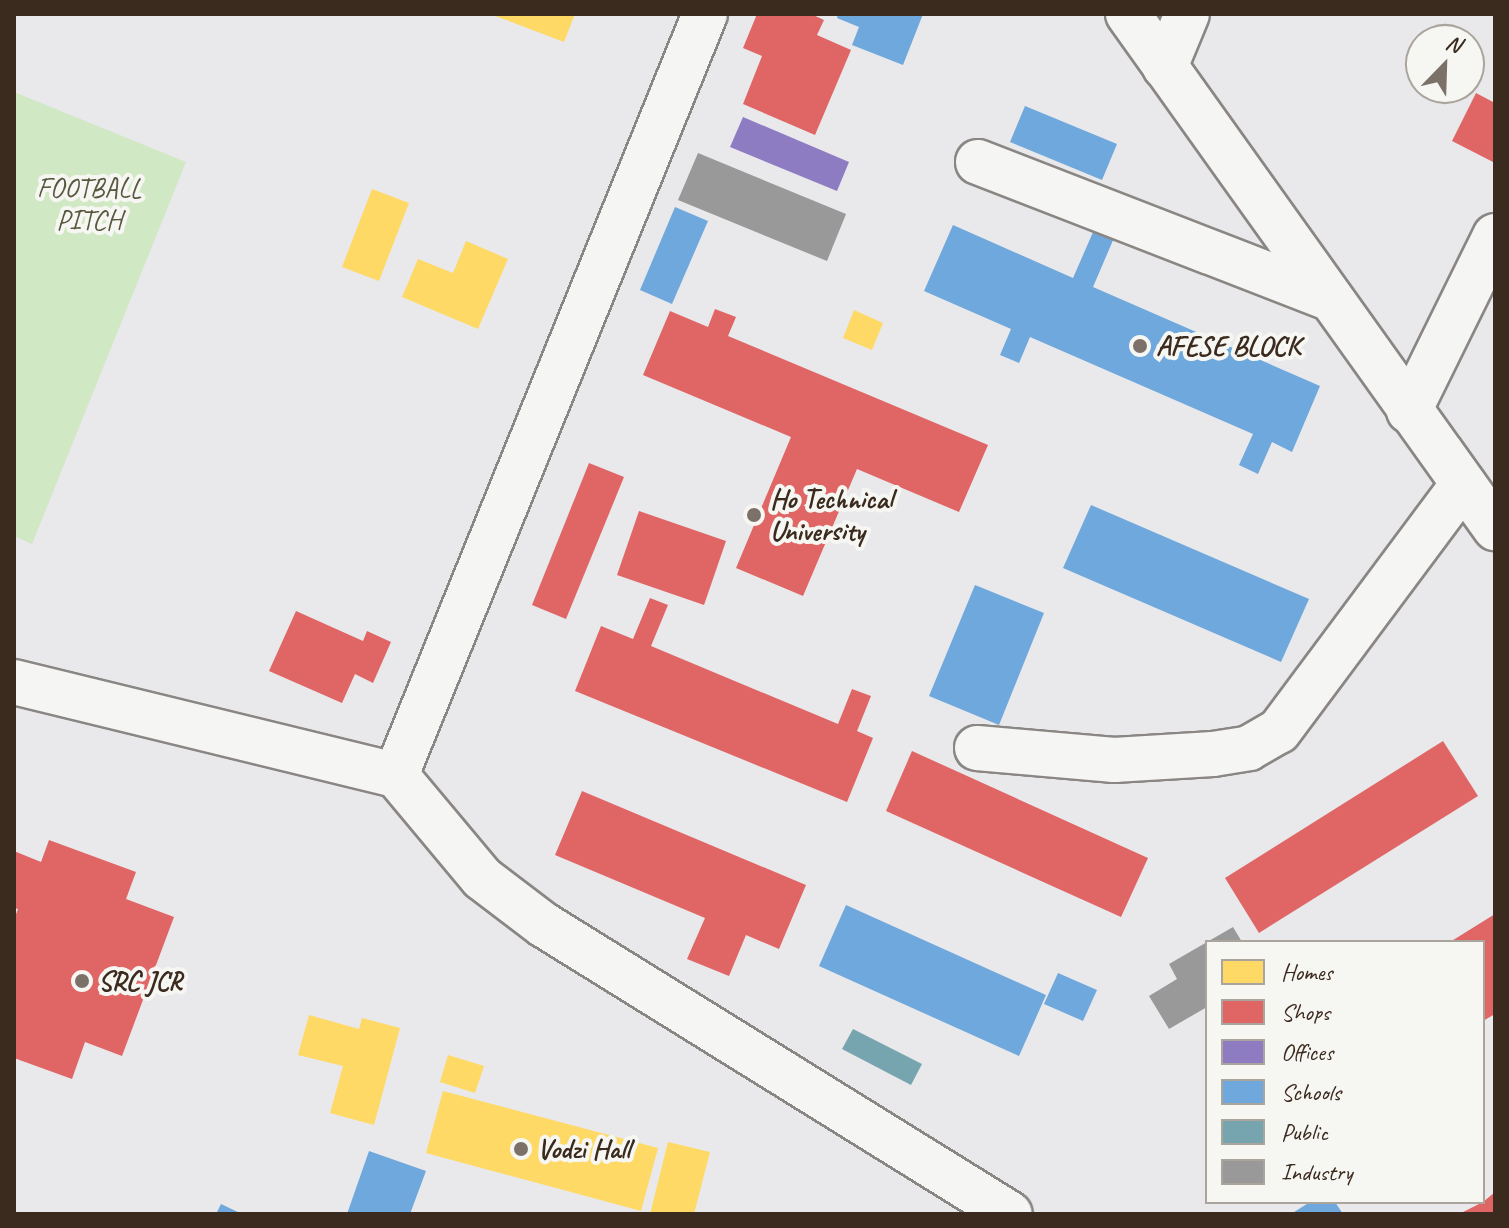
<!DOCTYPE html>
<style>
body{margin:0}
#map{position:relative;width:1509px;height:1228px;overflow:hidden;background:#f5f5f3;font-family:Caveat,sans-serif}
div>[style]{position:absolute}
[style*='--x']{left:calc(var(--x)*1px);top:calc(var(--y)*1px);width:calc(var(--w)*1px);rotate:calc(var(--a)*1deg)}
.built>*{inset:0;background:#e9e8eb}
.green>*{inset:0;background:#d0e8c4}
.homes>*{inset:0;background:#ffd966}
.shops>*{inset:0;background:#e06666}
.offices>*{inset:0;background:#8e7cc3}
.schools>*{inset:0;background:#6fa8dc}
.public>*{inset:0;background:#76a5af}
.industry>*{inset:0;background:#999}
.roads{filter:drop-shadow(2px 0 #8a8683) drop-shadow(-2px 0 #8a8683) drop-shadow(0 2px #8a8683) drop-shadow(0 -2px #8a8683)}
.minor>*{height:44px;margin:-22px;padding:0 22px;transform-origin:22px;border-radius:22px;background:#f5f5f3}
.dots>*{width:22px;height:22px;translate:-50% -50%;box-sizing:border-box;border:4px solid #f6f6f2;border-radius:50%}
span{translate:-50% -50%;white-space:nowrap;text-align:center;line-height:1.15;-webkit-text-stroke:8px #f6f6f2;paint-order:stroke}
.park-label{font-size:28px;color:#58573e}
.poi-label{font-size:28px;color:#3b2a1e;font-weight:700}
.left{translate:0 -50%;text-align:left}
.frame{position:absolute;inset:0;border:16px solid #3b2a1e;pointer-events:none}
.legend{position:absolute;left:1205px;top:940px;width:280px;height:264px;box-sizing:border-box;background:#f6f6f2;border:2px solid #aba49d;margin:0;padding:10px 14px;list-style:none;font-size:24px;color:#3b2a1e}
.legend li{display:flex;align-items:center;gap:16px;height:40px}
.legend b{width:40px;border:2px solid #aba49d}
.north{position:absolute;left:1405px;top:24px;width:80px;height:80px;box-sizing:border-box;background:#f6f6f2;border:2px solid #aba49d;border-radius:50%;rotate:23deg;font-size:22px;font-weight:700;line-height:32px;text-align:center;color:#3b2a1e}
.north::after{content:'';display:block;margin:auto;width:28px;height:36px;background:#7c7169;clip-path:polygon(50% 0,100% 100%,50% 72%,0 100%)}
</style>
<div id="map">
<div class="built">
<i style="clip-path:polygon(evenodd,14px 14px,1495px 14px,1495px 1214px,14px 1214px,14px 14px,1421px 40px,1469px 40px,1469px 88px,1421px 88px,1421px 40px,14px 14px,1207px 942px,1483px 942px,1483px 1202px,1207px 1202px,1207px 942px)"></i>
</div>
<div class="green">
<i style="clip-path:polygon(14px 92px,186px 162px,32px 544px,14px 536px)"></i>
</div>
<div class="homes">
<i style="clip-path:polygon(490px 14px,575px 14px,564px 42px)"></i>
<i style="clip-path:polygon(372px 189px,409px 203px,379px 281px,342px 267px)"></i>
<i style="clip-path:polygon(466px 241px,508px 259px,478px 329px,402px 297px,418px 259px,453px 273px)"></i>
<i style="clip-path:polygon(854px 310px,883px 323px,872px 350px,843px 338px)"></i>
<i style="clip-path:polygon(309px 1015px,359px 1029px,362px 1018px,400px 1028px,374px 1125px,330px 1113px,343px 1066px,298px 1055px)"></i>
<i style="clip-path:polygon(448px 1055px,484px 1066px,475px 1093px,440px 1082px)"></i>
<i style="clip-path:polygon(443px 1091px,658px 1148px,641px 1211px,426px 1153px)"></i>
<i style="clip-path:polygon(668px 1142px,710px 1152px,694px 1214px,650px 1214px)"></i>
</div>
<div class="shops">
<i style="clip-path:polygon(757px 14px,811px 14px,824px 20px,817px 35px,851px 50px,815px 135px,743px 104px,762px 56px,743px 48px)"></i>
<i style="clip-path:polygon(1476px 93px,1495px 103px,1495px 163px,1452px 141px)"></i>
<i style="clip-path:polygon(715px 309px,736px 317px,728px 336px,988px 445px,959px 512px,857px 469px,803px 596px,736px 568px,791px 437px,643px 375px,670px 311px,708px 327px)"></i>
<i style="clip-path:polygon(589px 463px,624px 477px,566px 619px,532px 605px)"></i>
<i style="clip-path:polygon(639px 511px,726px 541px,704px 605px,617px 575px)"></i>
<i style="clip-path:polygon(650px 598px,668px 605px,651px 646px,838px 724px,852px 689px,871px 696px,857px 731px,873px 738px,847px 802px,575px 691px,601px 626px,633px 639px)"></i>
<i style="clip-path:polygon(296px 611px,363px 641px,367px 631px,391px 642px,373px 683px,355px 674px,342px 703px,269px 671px)"></i>
<i style="clip-path:polygon(1443px 741px,1478px 796px,1259px 933px,1225px 878px)"></i>
<i style="clip-path:polygon(912px 751px,1148px 858px,1121px 917px,886px 811px)"></i>
<i style="clip-path:polygon(582px 791px,806px 885px,779px 949px,746px 935px,729px 976px,687px 959px,705px 918px,555px 855px)"></i>
<i style="clip-path:polygon(49px 840px,136px 872px,126px 899px,174px 917px,122px 1056px,85px 1042px,72px 1079px,14px 1058px,14px 919px,18px 909px,14px 908px,14px 851px,41px 862px)"></i>
<i style="clip-path:polygon(1495px 914px,1495px 1014px,1483px 1021px,1483px 942px,1450px 942px)"></i>
<i style="clip-path:polygon(1495px 1192px,1495px 1214px,1459px 1214px,1483px 1202px)"></i>
</div>
<div class="offices">
<i style="clip-path:polygon(743px 117px,849px 162px,837px 191px,730px 147px)"></i>
</div>
<div class="schools">
<i style="clip-path:polygon(838px 14px,923px 14px,903px 65px,852px 45px,859px 27px,837px 18px)"></i>
<i style="clip-path:polygon(1025px 106px,1117px 144px,1102px 180px,1010px 142px)"></i>
<i style="clip-path:polygon(675px 207px,708px 221px,672px 304px,640px 290px)"></i>
<i style="clip-path:polygon(1097px 223px,1117px 231px,1093px 287px,1320px 386px,1292px 452px,1272px 442px,1258px 474px,1239px 465px,1253px 434px,1030px 337px,1019px 363px,1000px 355px,1011px 329px,924px 291px,953px 225px,1073px 278px)"></i>
<i style="clip-path:polygon(1091px 505px,1309px 599px,1281px 662px,1063px 568px)"></i>
<i style="clip-path:polygon(975px 585px,1044px 613px,999px 725px,929px 696px)"></i>
<i style="clip-path:polygon(846px 905px,1046px 995px,1019px 1056px,819px 966px)"></i>
<i style="clip-path:polygon(1058px 973px,1097px 990px,1083px 1021px,1044px 1004px)"></i>
<i style="clip-path:polygon(369px 1151px,426px 1171px,410px 1214px,347px 1214px)"></i>
<i style="clip-path:polygon(1310px 1202px,1335px 1202px,1343px 1214px,1291px 1214px)"></i>
<i style="clip-path:polygon(221px 1204px,242px 1214px,216px 1214px)"></i>
</div>
<div class="public">
<i style="clip-path:polygon(853px 1029px,922px 1064px,911px 1085px,842px 1049px)"></i>
</div>
<div class="industry">
<i style="clip-path:polygon(698px 153px,846px 214px,827px 261px,678px 200px)"></i>
<i style="clip-path:polygon(1233px 927px,1242px 942px,1207px 942px,1207px 1007px,1169px 1029px,1149px 996px,1177px 979px,1169px 964px)"></i>
</div>
<div class="roads">
<div class="minor">
<i style="--x:1128;--y:14;--w:632;--a:54.47"></i>
<i style="--x:1165;--y:67;--w:57;--a:-67.5"></i>
<i style="--x:978;--y:162;--w:376;--a:21.2"></i>
<i style="--x:1409;--y:411;--w:195;--a:-63.8"></i>
<i style="--x:14;--y:682;--w:393;--a:13.7"></i>
<i style="--x:396;--y:775;--w:134;--a:50.1"></i>
<i style="--x:482;--y:878;--w:78;--a:37.2"></i>
<i style="--x:544;--y:925;--w:548;--a:31.81"></i>
<i style="--x:977;--y:748;--w:138;--a:5"></i>
<i style="--x:1114;--y:760;--w:99;--a:-3.5"></i>
<i style="--x:1213;--y:754;--w:36;--a:-9"></i>
<i style="--x:1249;--y:748;--w:34;--a:-30"></i>
<i style="--x:1279;--y:731;--w:308;--a:-53.3"></i>
<i style="--x:396;--y:775;--w:821;--a:-67.9"></i>
</div>
</div>
<div class="dots">
<i style="left:1140px;top:346px;background:#7c7169"></i>
<i style="left:754px;top:515px;background:#7c7169"></i>
<i style="left:82px;top:981px;background:#7c7169"></i>
<i style="left:521px;top:1149px;background:#7c7169"></i>
</div>
<div class="park-label">
<span style="left:89px;top:204px">FOOTBALL<br>PITCH</span>
</div>
<div class="poi-label">
<span class="left" style="left:1156px;top:346px">AFESE BLOCK</span>
<span class="left" style="left:770px;top:515px">Ho Technical<br>University</span>
<span class="left" style="left:98px;top:981px">SRC JCR</span>
<span class="left" style="left:537px;top:1149px">Vodzi Hall</span>
</div>
<div class="frame"></div>
<ul class="legend">
<li><b style="height:22px;background:#ffd966"></b>Homes</li>
<li><b style="height:22px;background:#e06666"></b>Shops</li>
<li><b style="height:22px;background:#8e7cc3"></b>Offices</li>
<li><b style="height:22px;background:#6fa8dc"></b>Schools</li>
<li><b style="height:22px;background:#76a5af"></b>Public</li>
<li><b style="height:22px;background:#999"></b>Industry</li>
</ul>
<div class="north">N</div>
</div>
